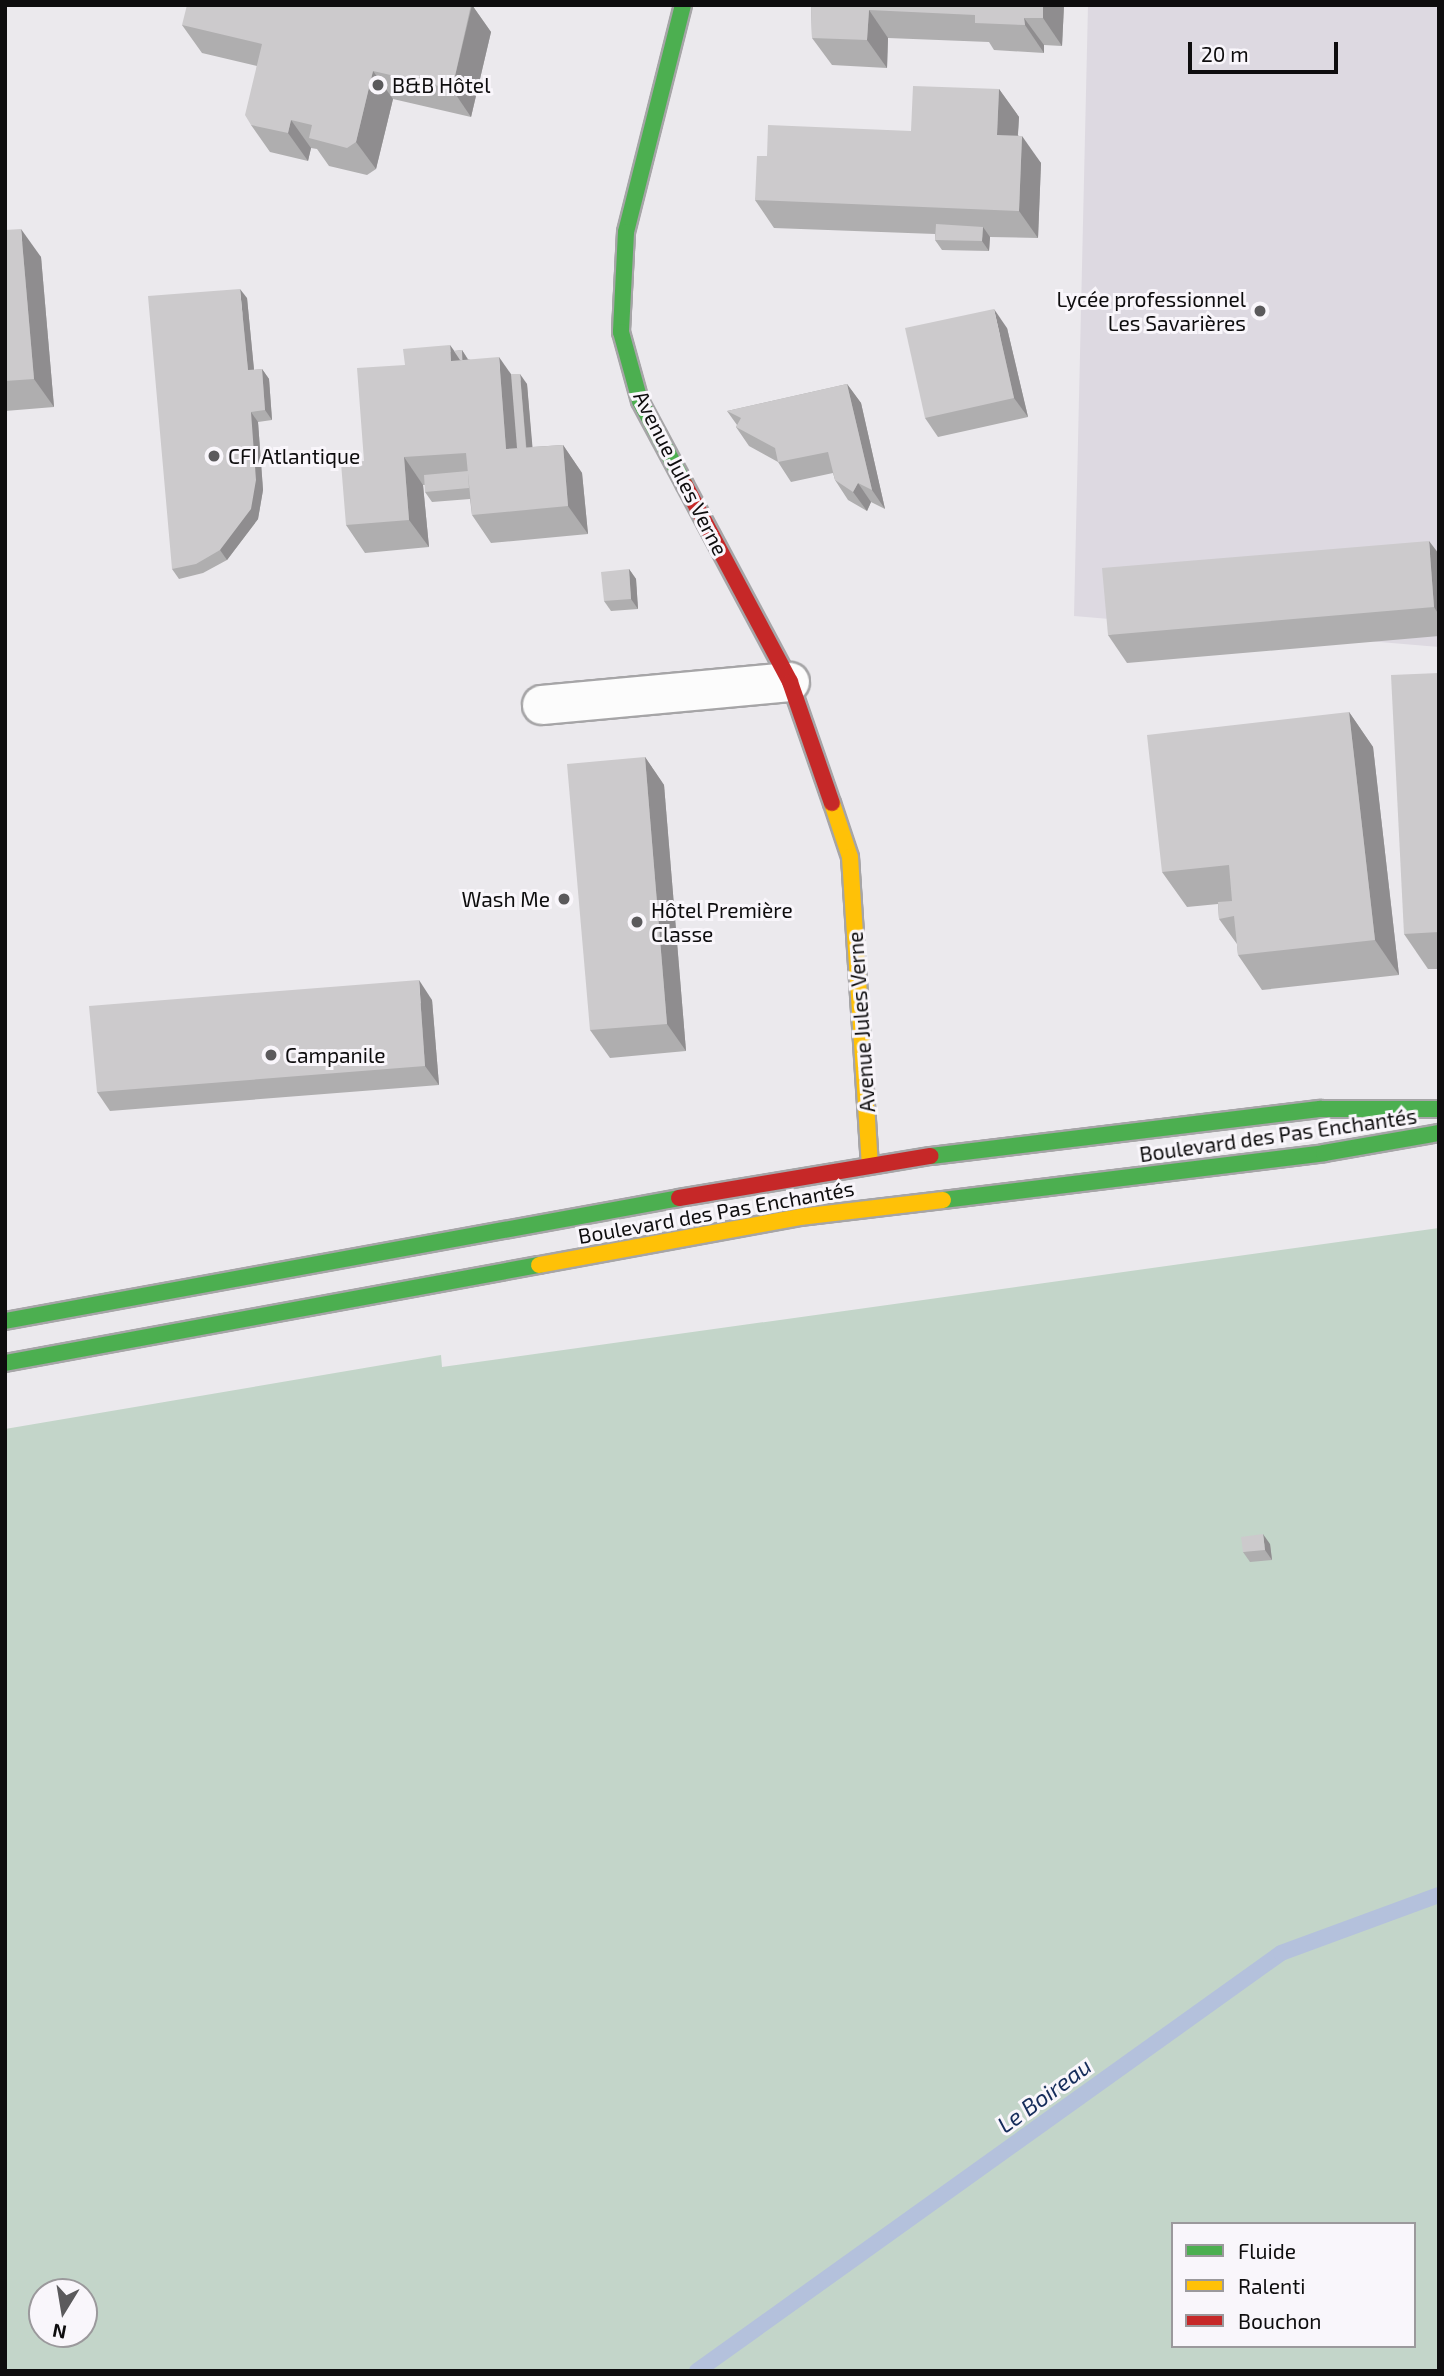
<!DOCTYPE html>
<meta charset="utf-8">
<style>
body{margin:0}
#map{position:relative;width:1444px;height:2376px;overflow:hidden;background:#ebe9ed;font-family:"Exo 2",sans-serif}
div>[style]{position:absolute}
[style*='--x']{left:calc(var(--x)*1px);top:calc(var(--y)*1px);width:calc(var(--w)*1px);rotate:calc(var(--a)*1deg)}
.built>*{inset:0;background:#ddd9e1}
.green>*{inset:0;background:#c3d5c9}
.stream>*{height:16px;margin:-8px;padding:0 8px;transform-origin:8px;border-radius:8px;background:#b4c1dc}
.roads{filter:drop-shadow(2px 0 #a6a5a7) drop-shadow(-2px 0 #a6a5a7) drop-shadow(0 2px #a6a5a7) drop-shadow(0 -2px #a6a5a7)}
.street>*{height:38px;margin:-19px;padding:0 19px;transform-origin:19px;border-radius:19px;background:#fcfcfc}
.fast>*{height:16px;margin:-8px;padding:0 8px;transform-origin:8px;border-radius:8px;background:#4caf50}
.slow>*{height:16px;margin:-8px;padding:0 8px;transform-origin:8px;border-radius:8px;background:#ffc107}
.jam>*{height:16px;margin:-8px;padding:0 8px;transform-origin:8px;border-radius:8px;background:#c62828}
.wall>*{inset:0;background:#afaeaf}
.shaded-wall>*{inset:0;background:#8f8d8f}
.building>*{inset:0;background:#cccacc}
.dots>*{width:19px;height:19px;translate:-50% -50%;box-sizing:border-box;border:4px solid #f9f6fb;border-radius:50%}
span{translate:-50% -50%;white-space:nowrap;text-align:center;line-height:1.15;-webkit-text-stroke:6px #f9f6fb;paint-order:stroke}
.poi-label{font-size:21px;color:#0e0d0e}
.left{translate:0 -50%;text-align:left}
.right{translate:-100% -50%;text-align:right}
.street-label{font-size:21px;color:#0e0d0e}
.water-label{font-size:23px;color:#152c5a;font-style:italic}
.frame{position:absolute;inset:0;border:7px solid #0e0d0e;pointer-events:none}
.legend{position:absolute;left:1171px;top:2222px;width:245px;height:126px;box-sizing:border-box;background:#f9f6fb;border:2px solid #9b999c;margin:0;padding:9px 12px;list-style:none;font-size:21px;color:#0e0d0e}
.legend li{display:flex;align-items:center;gap:14px;height:35px}
.legend b{width:35px;border:2px solid #9b999c}
.north{position:absolute;left:28px;top:2278px;width:70px;height:70px;box-sizing:border-box;background:#f9f6fb;border:2px solid #9b999c;border-radius:50%;rotate:191deg;font-size:19px;font-weight:700;line-height:28px;text-align:center;color:#0e0d0e}
.north::after{content:'';display:block;margin:auto;width:24px;height:32px;background:#5b5a5c;clip-path:polygon(50% 0,100% 100%,50% 72%,0 100%)}
.scale{position:absolute;left:1188px;top:42px;width:150px;height:32px;box-sizing:border-box;border:4px solid #0e0d0e;border-top:0;padding-left:9px;font-size:21px;line-height:24px;white-space:nowrap;color:#0e0d0e;-webkit-text-stroke:5px #f9f6fb;paint-order:stroke}
</style>
<div id="map">
<div class="built">
<i style="clip-path:polygon(1088px 5px,1439px 5px,1439px 647px,1074px 616px)"></i>
</div>
<div class="green">
<i style="clip-path:polygon(evenodd,1439px 1228px,1439px 2371px,5px 2371px,5px 1429px,441px 1355px,442px 1367px,1439px 1228px,1173px 2224px,1414px 2224px,1414px 2346px,1173px 2346px,1173px 2224px,1439px 1228px,42px 2292px,84px 2292px,84px 2334px,42px 2334px,42px 2292px)"></i>
</div>
<div class="stream">
<i style="--x:697;--y:2371;--w:718;--a:-35.59"></i>
<i style="--x:1281;--y:1953;--w:168;--a:-20.2"></i>
</div>
<div class="roads">
<div class="street">
<i style="--x:542;--y:705;--w:249;--a:-5.3"></i>
</div>
<div class="fast">
<i style="--x:683;--y:5;--w:234;--a:104.1"></i>
<i style="--x:626;--y:232;--w:100;--a:92.9"></i>
<i style="--x:621;--y:332;--w:72;--a:74.6"></i>
<i style="--x:640;--y:401;--w:95;--a:61.8"></i>
<i style="--x:931;--y:1156;--w:393;--a:-6.9"></i>
<i style="--x:1321;--y:1109;--w:118;--a:0"></i>
<i style="--x:943;--y:1200;--w:384;--a:-7"></i>
<i style="--x:1324;--y:1153;--w:117;--a:-9.9"></i>
<i style="--x:5;--y:1321;--w:685;--a:-10.34"></i>
<i style="--x:5;--y:1363;--w:543;--a:-10.4"></i>
</div>
<div class="slow">
<i style="--x:832;--y:803;--w:57;--a:71.6"></i>
<i style="--x:850;--y:857;--w:307;--a:86.3"></i>
<i style="--x:539;--y:1265;--w:265;--a:-10.4"></i>
<i style="--x:800;--y:1217;--w:144;--a:-6.8"></i>
</div>
<div class="jam">
<i style="--x:685;--y:485;--w:223;--a:61.9"></i>
<i style="--x:790;--y:682;--w:128;--a:70.9"></i>
<i style="--x:679;--y:1198;--w:255;--a:-9.5"></i>
</div>
</div>
<div class="wall">
<i style="clip-path:polygon(472px 5px,491px 32px,471px 117px,393px 99px,376px 169px,367px 175px,329px 166px,317px 149px,311px 148px,308px 161px,270px 152px,251px 125px,257px 66px,202px 53px,182px 25px)"></i>
<i style="clip-path:polygon(811px 5px,1064px 5px,1062px 46px,1044px 45px,1044px 53px,994px 50px,989px 42px,888px 38px,887px 68px,832px 65px,812px 38px)"></i>
<i style="clip-path:polygon(999px 89px,1019px 117px,1018px 135px,1041px 163px,1038px 238px,990px 237px,989px 251px,942px 250px,935px 240px,935px 234px,774px 228px,755px 200px,767px 156px,911px 131px)"></i>
<i style="clip-path:polygon(5px 230px,41px 257px,54px 407px,5px 411px)"></i>
<i style="clip-path:polygon(247px 298px,254px 370px,262px 369px,269px 379px,272px 420px,258px 422px,263px 490px,258px 519px,227px 560px,203px 573px,179px 579px,172px 569px)"></i>
<i style="clip-path:polygon(1007px 328px,1028px 417px,938px 437px,925px 418px)"></i>
<i style="clip-path:polygon(462px 350px,468px 359px,511px 375px,527px 384px,532px 447px,563px 445px,582px 473px,588px 534px,491px 543px,472px 515px,470px 499px,432px 502px,425px 492px,425px 485px,423px 485px,429px 547px,365px 553px,346px 525px,364px 461px,405px 365px,454px 351px)"></i>
<i style="clip-path:polygon(847px 384px,861px 403px,885px 509px,871px 502px,867px 511px,848px 500px,835px 480px,833px 473px,791px 482px,778px 462px,749px 446px,736px 427px,737px 425px,727px 411px)"></i>
<i style="clip-path:polygon(1439px 554px,1439px 636px,1127px 663px,1108px 635px)"></i>
<i style="clip-path:polygon(629px 569px,636px 579px,638px 609px,611px 611px,604px 601px)"></i>
<i style="clip-path:polygon(1439px 673px,1439px 969px,1428px 969px,1404px 934px)"></i>
<i style="clip-path:polygon(1349px 712px,1373px 747px,1399px 975px,1262px 990px,1238px 955px,1237px 944px,1219px 919px,1218px 904px,1187px 907px,1162px 872px)"></i>
<i style="clip-path:polygon(645px 757px,664px 785px,686px 1051px,610px 1058px,590px 1030px)"></i>
<i style="clip-path:polygon(432px 1000px,439px 1085px,110px 1111px,97px 1092px)"></i>
<i style="clip-path:polygon(1270px 1544px,1272px 1560px,1250px 1562px,1243px 1552px)"></i>
</div>
<div class="shaded-wall">
<i style="clip-path:polygon(472px 5px,491px 32px,471px 117px,452px 89px)"></i>
<i style="clip-path:polygon(1043px 5px,1064px 5px,1062px 46px,1043px 18px)"></i>
<i style="clip-path:polygon(869px 10px,888px 38px,887px 68px,867px 40px)"></i>
<i style="clip-path:polygon(1024px 18px,1044px 45px,1044px 53px,1025px 25px)"></i>
<i style="clip-path:polygon(373px 71px,393px 99px,376px 169px,356px 142px)"></i>
<i style="clip-path:polygon(999px 89px,1019px 117px,1016px 163px,997px 135px)"></i>
<i style="clip-path:polygon(291px 120px,311px 148px,308px 161px,288px 133px)"></i>
<i style="clip-path:polygon(1022px 136px,1041px 163px,1038px 238px,1019px 211px)"></i>
<i style="clip-path:polygon(983px 227px,990px 237px,989px 251px,982px 241px)"></i>
<i style="clip-path:polygon(21px 229px,41px 257px,54px 407px,34px 379px)"></i>
<i style="clip-path:polygon(240px 289px,247px 298px,255px 380px,248px 370px)"></i>
<i style="clip-path:polygon(994px 309px,1007px 328px,1028px 417px,1014px 398px)"></i>
<i style="clip-path:polygon(450px 345px,463px 363px,462px 350px,468px 360px,470px 389px,451px 361px)"></i>
<i style="clip-path:polygon(499px 357px,518px 384px,525px 466px,506px 449px)"></i>
<i style="clip-path:polygon(262px 369px,269px 379px,272px 420px,265px 410px)"></i>
<i style="clip-path:polygon(520px 374px,527px 384px,535px 476px,528px 466px)"></i>
<i style="clip-path:polygon(847px 384px,861px 403px,885px 509px,872px 490px)"></i>
<i style="clip-path:polygon(251px 412px,258px 422px,263px 490px,258px 519px,227px 560px,220px 550px)"></i>
<i style="clip-path:polygon(563px 445px,582px 473px,588px 534px,568px 506px)"></i>
<i style="clip-path:polygon(404px 457px,423px 485px,429px 547px,409px 520px)"></i>
<i style="clip-path:polygon(858px 483px,871px 502px,867px 511px,853px 492px)"></i>
<i style="clip-path:polygon(1429px 541px,1439px 554px,1439px 615px,1434px 607px)"></i>
<i style="clip-path:polygon(629px 569px,636px 579px,638px 609px,631px 599px)"></i>
<i style="clip-path:polygon(1349px 712px,1373px 747px,1399px 975px,1375px 940px)"></i>
<i style="clip-path:polygon(645px 757px,664px 785px,686px 1051px,667px 1024px)"></i>
<i style="clip-path:polygon(419px 980px,432px 1000px,439px 1085px,425px 1066px)"></i>
<i style="clip-path:polygon(1263px 1534px,1270px 1544px,1272px 1560px,1265px 1550px)"></i>
</div>
<div class="building">
<i style="clip-path:polygon(187px 5px,471px 5px,452px 89px,373px 71px,356px 142px,347px 148px,309px 138px,312px 125px,291px 120px,288px 133px,251px 125px,245px 115px,262px 44px,182px 25px)"></i>
<i style="clip-path:polygon(811px 5px,1043px 5px,1043px 18px,1024px 18px,1025px 25px,975px 23px,975px 15px,869px 10px,867px 40px,812px 38px)"></i>
<i style="clip-path:polygon(913px 86px,999px 89px,997px 135px,1022px 136px,1019px 211px,755px 200px,757px 156px,767px 156px,768px 125px,911px 131px)"></i>
<i style="clip-path:polygon(936px 224px,983px 227px,982px 241px,935px 240px)"></i>
<i style="clip-path:polygon(21px 229px,34px 379px,5px 381px,5px 230px)"></i>
<i style="clip-path:polygon(240px 289px,248px 370px,262px 369px,265px 410px,251px 412px,256px 480px,251px 509px,220px 550px,196px 564px,172px 569px,148px 296px)"></i>
<i style="clip-path:polygon(994px 309px,1014px 398px,925px 418px,905px 328px)"></i>
<i style="clip-path:polygon(450px 345px,451px 361px,499px 357px,506px 449px,563px 445px,568px 506px,472px 515px,466px 453px,404px 457px,409px 520px,346px 525px,341px 463px,364px 461px,357px 368px,405px 365px,403px 349px)"></i>
<i style="clip-path:polygon(462px 350px,462px 360px,460px 360px,454px 351px)"></i>
<i style="clip-path:polygon(511px 374px,520px 374px,526px 448px,517px 448px)"></i>
<i style="clip-path:polygon(847px 384px,872px 490px,858px 483px,853px 492px,835px 480px,828px 452px,778px 462px,775px 448px,736px 427px,741px 418px,727px 411px)"></i>
<i style="clip-path:polygon(468px 471px,469px 488px,425px 492px,424px 475px)"></i>
<i style="clip-path:polygon(1429px 541px,1434px 607px,1108px 635px,1102px 568px)"></i>
<i style="clip-path:polygon(629px 569px,631px 599px,604px 601px,601px 572px)"></i>
<i style="clip-path:polygon(1439px 673px,1439px 932px,1404px 934px,1391px 675px)"></i>
<i style="clip-path:polygon(1349px 712px,1375px 940px,1238px 955px,1234px 916px,1219px 919px,1218px 902px,1232px 901px,1229px 865px,1162px 872px,1147px 735px)"></i>
<i style="clip-path:polygon(645px 757px,667px 1024px,590px 1030px,567px 764px)"></i>
<i style="clip-path:polygon(419px 980px,425px 1066px,97px 1092px,89px 1006px)"></i>
<i style="clip-path:polygon(1263px 1534px,1265px 1550px,1243px 1552px,1241px 1537px)"></i>
</div>
<div class="dots">
<i style="left:378px;top:85px;background:#5b5a5c"></i>
<i style="left:1260px;top:311px;background:#5b5a5c"></i>
<i style="left:214px;top:456px;background:#5b5a5c"></i>
<i style="left:564px;top:899px;background:#5b5a5c"></i>
<i style="left:637px;top:922px;background:#5b5a5c"></i>
<i style="left:271px;top:1055px;background:#5b5a5c"></i>
</div>
<div class="poi-label">
<span class="left" style="left:392px;top:85px">B&amp;B Hôtel</span>
<span class="right" style="left:1246px;top:311px">Lycée professionnel<br>Les Savarières</span>
<span class="left" style="left:228px;top:456px">CFI Atlantique</span>
<span class="right" style="left:550px;top:899px">Wash Me</span>
<span class="left" style="left:651px;top:922px">Hôtel Première<br>Classe</span>
<span class="left" style="left:285px;top:1055px">Campanile</span>
</div>
<div class="street-label">
<span style="left:681px;top:473px;rotate:63deg">Avenue Jules Verne</span>
<span style="left:861px;top:1022px;rotate:-94deg">Avenue Jules Verne</span>
<span style="left:1278px;top:1135px;rotate:-8deg">Boulevard des Pas Enchantés</span>
<span style="left:716px;top:1212px;rotate:-10deg">Boulevard des Pas Enchantés</span>
</div>
<div class="water-label">
<span style="left:1044px;top:2095px;rotate:-36deg">Le Boireau</span>
</div>
<div class="frame"></div>
<ul class="legend">
<li><b style="height:9px;background:#4caf50"></b>Fluide</li>
<li><b style="height:9px;background:#ffc107"></b>Ralenti</li>
<li><b style="height:9px;background:#c62828"></b>Bouchon</li>
</ul>
<div class="north">N</div>
<div class="scale">20 m</div>
</div>
